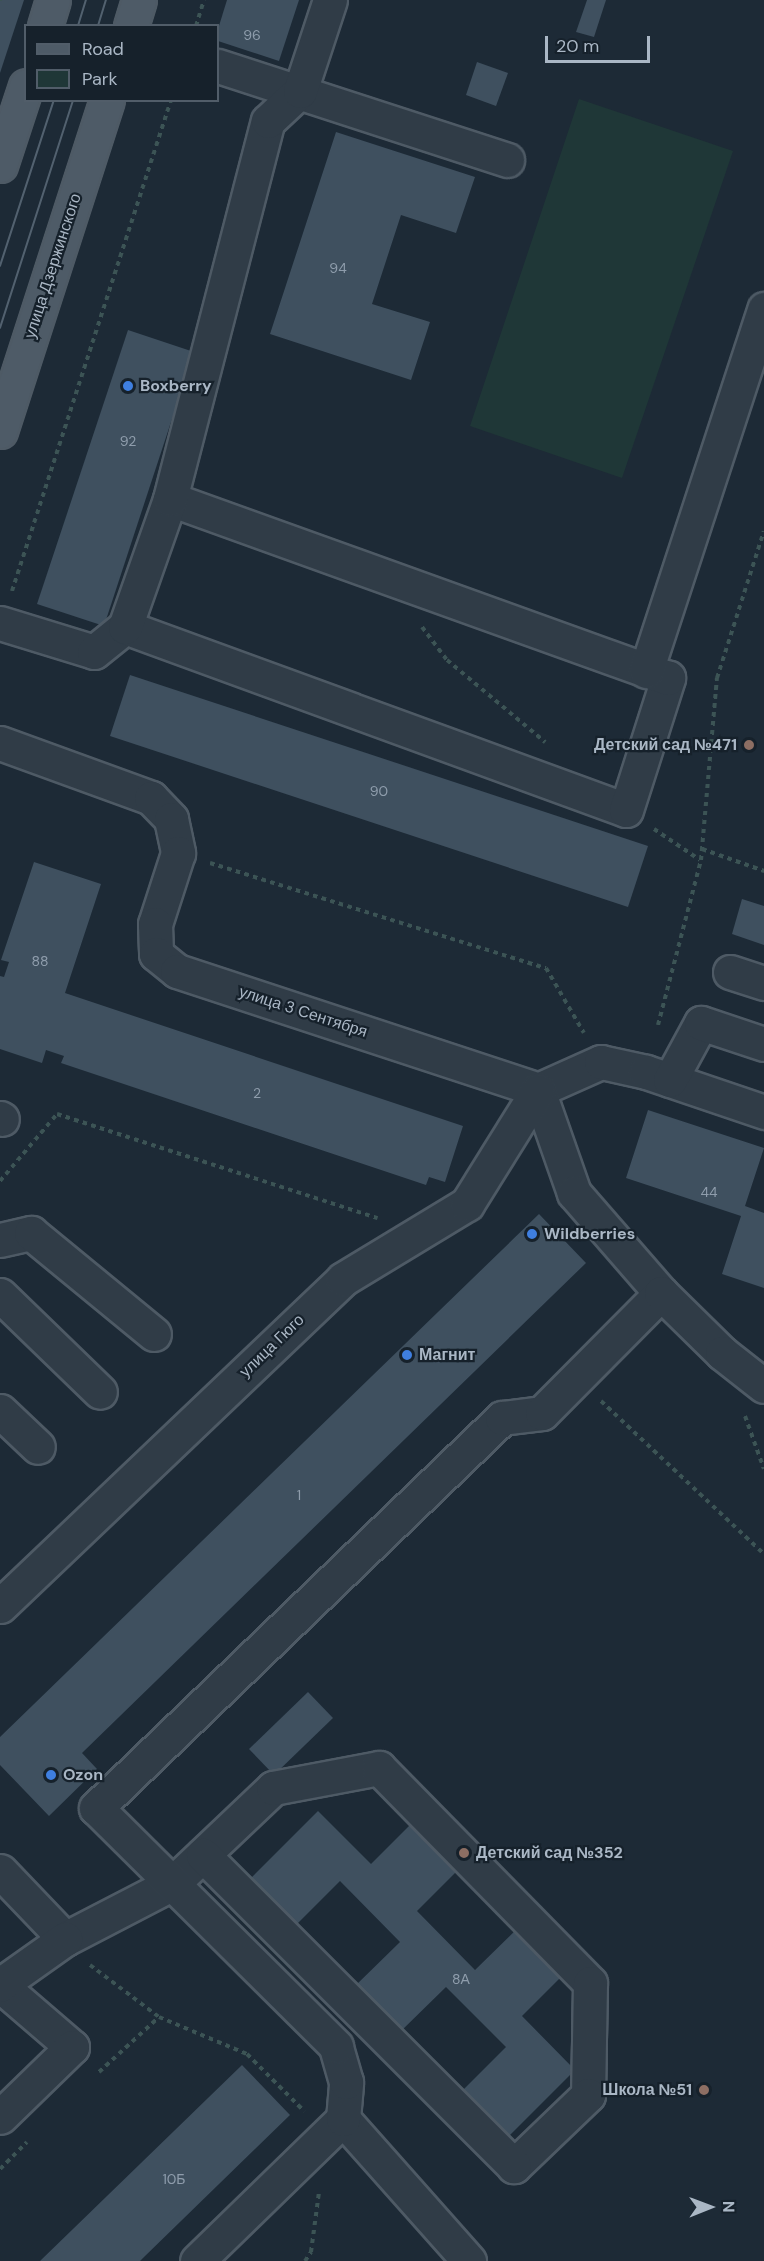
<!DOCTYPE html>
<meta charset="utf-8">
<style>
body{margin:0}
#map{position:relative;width:764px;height:2261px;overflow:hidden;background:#1d2a36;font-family:"DM Sans",sans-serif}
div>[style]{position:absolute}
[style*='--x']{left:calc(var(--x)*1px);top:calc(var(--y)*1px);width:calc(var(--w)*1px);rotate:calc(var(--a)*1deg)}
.green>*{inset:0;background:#1f3737}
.building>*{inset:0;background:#3f505f}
.path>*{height:4px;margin-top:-2px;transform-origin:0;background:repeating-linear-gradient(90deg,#3c5455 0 4.5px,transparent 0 9px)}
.roads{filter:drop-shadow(2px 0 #4e5a65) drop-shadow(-2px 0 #4e5a65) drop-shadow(0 2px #4e5a65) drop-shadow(0 -2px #4e5a65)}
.minor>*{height:33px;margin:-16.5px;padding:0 16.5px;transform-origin:16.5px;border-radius:16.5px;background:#303c47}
.major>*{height:33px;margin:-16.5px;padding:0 16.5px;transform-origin:16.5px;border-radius:16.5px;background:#4e5b67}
.tram>*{height:1.5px;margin:-0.75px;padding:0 0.75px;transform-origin:0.75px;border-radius:0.75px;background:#52616f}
.dots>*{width:16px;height:16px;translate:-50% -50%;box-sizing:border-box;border:3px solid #16212b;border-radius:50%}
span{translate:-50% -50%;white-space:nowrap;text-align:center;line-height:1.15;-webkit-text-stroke:4.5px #16212b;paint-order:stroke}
.number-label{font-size:14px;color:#8f9dac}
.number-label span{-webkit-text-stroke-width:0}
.street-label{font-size:16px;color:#aab7c5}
.poi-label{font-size:16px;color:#aab7c5;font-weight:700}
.left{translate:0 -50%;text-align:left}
.right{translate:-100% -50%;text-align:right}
.legend{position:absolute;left:24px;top:24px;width:195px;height:78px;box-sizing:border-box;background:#16212b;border:2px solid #515d69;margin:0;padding:8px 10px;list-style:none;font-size:18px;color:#aab7c5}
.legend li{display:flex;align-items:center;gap:12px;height:30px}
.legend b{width:30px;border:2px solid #515d69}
.north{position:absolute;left:680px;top:2177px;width:60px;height:60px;-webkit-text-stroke:4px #16212b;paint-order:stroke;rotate:89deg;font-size:16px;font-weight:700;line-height:24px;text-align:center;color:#aab7c5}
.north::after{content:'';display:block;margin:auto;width:21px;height:27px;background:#aab7c5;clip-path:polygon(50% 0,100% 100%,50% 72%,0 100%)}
.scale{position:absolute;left:545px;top:36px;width:105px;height:27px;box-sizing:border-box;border:3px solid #aab7c5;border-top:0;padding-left:8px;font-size:18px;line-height:21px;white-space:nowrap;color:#aab7c5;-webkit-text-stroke:4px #16212b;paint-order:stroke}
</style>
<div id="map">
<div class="green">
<i style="clip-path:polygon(579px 99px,733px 151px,622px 478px,470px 426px)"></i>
</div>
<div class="building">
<i style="clip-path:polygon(0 0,24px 0,0 73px)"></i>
<i style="clip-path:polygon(227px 0,299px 0,279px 61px,218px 41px,218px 29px)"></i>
<i style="clip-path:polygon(587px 0,606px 0,594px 37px,576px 32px)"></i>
<i style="clip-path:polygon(477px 62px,508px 73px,496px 106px,466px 95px)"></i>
<i style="clip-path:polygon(336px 132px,475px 177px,456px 233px,401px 215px,372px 304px,430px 322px,411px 380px,270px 334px)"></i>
<i style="clip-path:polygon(128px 330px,194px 352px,104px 626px,37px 604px)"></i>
<i style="clip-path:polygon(130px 675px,648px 846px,628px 907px,110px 736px)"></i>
<i style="clip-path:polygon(34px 862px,101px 884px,65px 993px,463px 1126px,445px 1182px,429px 1177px,426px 1185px,61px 1063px,64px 1056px,46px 1050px,42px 1063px,0 1049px,0 976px,4px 977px,9px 962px,1px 960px)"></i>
<i style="clip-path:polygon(742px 899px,764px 906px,764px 945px,732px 934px)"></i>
<i style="clip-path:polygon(648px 1110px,764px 1148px,745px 1206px,764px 1213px,764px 1288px,722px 1274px,741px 1216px,626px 1178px)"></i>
<i style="clip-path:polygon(539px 1214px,586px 1263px,82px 1753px,97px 1769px,49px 1816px,0 1765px,0 1737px)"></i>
<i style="clip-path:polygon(308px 1692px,333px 1718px,274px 1775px,249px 1749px)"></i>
<i style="clip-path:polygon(318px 1811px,371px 1864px,416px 1819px,462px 1866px,417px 1911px,475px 1970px,521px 1925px,567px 1971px,522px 2016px,575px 2070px,505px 2140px,459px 2094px,506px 2047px,446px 1987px,399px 2033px,354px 1987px,400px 1942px,340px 1881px,295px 1926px,249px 1880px)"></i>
<i style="clip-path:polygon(242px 2065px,290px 2115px,143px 2258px,140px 2261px,40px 2261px)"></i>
</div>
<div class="path">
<i style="--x:0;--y:1;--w:1;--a:-90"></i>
<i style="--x:196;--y:26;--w:27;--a:-73"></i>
<i style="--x:12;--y:591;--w:516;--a:-72.06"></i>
<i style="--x:422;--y:627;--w:41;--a:52.9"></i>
<i style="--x:447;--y:660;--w:128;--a:39.9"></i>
<i style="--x:654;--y:829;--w:55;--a:34"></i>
<i style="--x:702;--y:849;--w:66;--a:19.5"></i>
<i style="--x:210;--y:863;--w:352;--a:17.4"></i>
<i style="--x:546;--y:968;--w:75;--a:59.7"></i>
<i style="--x:658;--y:1025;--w:171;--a:-75.4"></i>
<i style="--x:701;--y:860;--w:183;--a:-85"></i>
<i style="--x:717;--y:678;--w:154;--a:-72.3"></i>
<i style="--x:0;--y:1181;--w:88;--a:-49.6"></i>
<i style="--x:57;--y:1114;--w:337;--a:18"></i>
<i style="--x:601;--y:1401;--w:224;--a:43.2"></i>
<i style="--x:745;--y:1416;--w:56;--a:70.3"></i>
<i style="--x:90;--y:1965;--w:86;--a:37"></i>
<i style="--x:159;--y:2017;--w:95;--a:22.8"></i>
<i style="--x:247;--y:2054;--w:81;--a:45"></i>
<i style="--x:99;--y:2072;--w:81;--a:-42.5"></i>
<i style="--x:0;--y:2169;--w:38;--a:-45"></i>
<i style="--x:305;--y:2261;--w:11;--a:-56"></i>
<i style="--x:311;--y:2252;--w:61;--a:-82.4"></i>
</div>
<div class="roads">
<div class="minor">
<i style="--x:218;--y:66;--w:304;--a:18"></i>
<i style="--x:0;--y:623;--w:98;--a:17.1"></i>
<i style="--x:94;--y:652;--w:40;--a:-39"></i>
<i style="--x:125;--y:627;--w:533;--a:20.07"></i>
<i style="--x:626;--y:810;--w:139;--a:-72.3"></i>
<i style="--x:668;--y:678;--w:529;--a:-160.23"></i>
<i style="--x:125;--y:627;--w:136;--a:-70.6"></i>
<i style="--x:170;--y:499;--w:390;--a:-75.5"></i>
<i style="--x:268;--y:121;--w:44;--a:-43.2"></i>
<i style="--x:300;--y:91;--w:96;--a:-71.8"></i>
<i style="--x:646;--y:671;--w:381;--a:-71.9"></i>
<i style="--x:0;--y:743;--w:161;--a:20"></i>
<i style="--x:151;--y:798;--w:29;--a:46"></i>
<i style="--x:171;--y:819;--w:35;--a:78"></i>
<i style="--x:178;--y:853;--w:75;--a:107.9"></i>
<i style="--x:155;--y:924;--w:30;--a:88"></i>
<i style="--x:156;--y:954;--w:27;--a:39"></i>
<i style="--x:177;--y:971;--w:380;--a:18.2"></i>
<i style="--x:538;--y:1090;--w:69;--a:-24"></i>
<i style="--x:601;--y:1062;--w:46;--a:12.5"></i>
<i style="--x:646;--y:1072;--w:125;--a:18.7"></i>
<i style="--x:730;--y:972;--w:36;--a:18"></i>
<i style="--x:670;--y:1080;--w:65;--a:-61.5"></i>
<i style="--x:701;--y:1023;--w:66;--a:18.4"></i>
<i style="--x:538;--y:1090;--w:109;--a:70.7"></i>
<i style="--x:574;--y:1193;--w:133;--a:49"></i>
<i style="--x:0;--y:1118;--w:2;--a:27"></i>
<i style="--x:0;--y:1240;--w:32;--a:-13"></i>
<i style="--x:31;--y:1233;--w:159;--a:39.4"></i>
<i style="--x:0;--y:1295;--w:139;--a:44.1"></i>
<i style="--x:0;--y:1411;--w:52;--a:43.5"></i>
<i style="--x:0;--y:1606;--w:474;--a:-43.6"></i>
<i style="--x:343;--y:1279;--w:145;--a:-31.2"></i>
<i style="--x:467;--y:1204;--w:134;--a:-58.1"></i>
<i style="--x:0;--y:1871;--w:94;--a:46.3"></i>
<i style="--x:65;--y:1939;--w:122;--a:-27.4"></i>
<i style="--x:173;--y:1883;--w:138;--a:-43.5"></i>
<i style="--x:273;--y:1788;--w:108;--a:-10.7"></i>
<i style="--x:379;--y:1768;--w:301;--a:45.5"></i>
<i style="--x:590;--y:1983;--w:112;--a:91"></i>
<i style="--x:588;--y:2095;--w:103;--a:136.2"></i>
<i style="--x:514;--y:2166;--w:440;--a:-135"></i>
<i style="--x:0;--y:1985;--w:95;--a:40.7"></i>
<i style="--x:72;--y:2047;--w:100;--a:135.8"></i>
<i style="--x:0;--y:1985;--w:80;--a:-35.3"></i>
<i style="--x:343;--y:2119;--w:190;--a:48.4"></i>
<i style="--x:197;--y:2261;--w:204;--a:-44.2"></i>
<i style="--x:343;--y:2119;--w:37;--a:-85"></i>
<i style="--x:346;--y:2082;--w:37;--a:-106"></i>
<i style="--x:336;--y:2046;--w:338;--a:-135.2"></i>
<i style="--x:96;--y:1808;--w:563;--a:-43.85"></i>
<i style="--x:502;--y:1418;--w:40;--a:-7.1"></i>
<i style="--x:542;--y:1413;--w:169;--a:-45.2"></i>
<i style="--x:661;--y:1293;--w:86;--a:44.5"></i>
<i style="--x:722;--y:1353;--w:53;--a:38.2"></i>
</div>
<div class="major">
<i style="--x:45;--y:26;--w:27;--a:-73"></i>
<i style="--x:131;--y:26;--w:27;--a:-73"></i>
<i style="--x:0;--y:165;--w:83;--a:-71.8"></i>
<i style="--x:0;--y:431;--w:348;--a:-72.1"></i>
</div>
</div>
<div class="tram">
<i style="--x:78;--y:26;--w:27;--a:-73"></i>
<i style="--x:98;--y:26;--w:27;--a:-73"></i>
<i style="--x:0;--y:266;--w:175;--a:-72"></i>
<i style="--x:0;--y:328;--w:239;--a:-72.2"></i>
</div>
<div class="dots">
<i style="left:128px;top:386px;background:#3f7fe0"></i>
<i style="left:749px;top:745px;background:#8d6e63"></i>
<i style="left:532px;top:1234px;background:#3f7fe0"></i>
<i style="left:407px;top:1355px;background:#3f7fe0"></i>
<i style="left:51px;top:1775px;background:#3f7fe0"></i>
<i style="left:464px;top:1853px;background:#8d6e63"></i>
<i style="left:704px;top:2090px;background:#8d6e63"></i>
</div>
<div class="number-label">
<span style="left:252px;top:35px">96</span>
<span style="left:338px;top:268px">94</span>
<span style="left:128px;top:441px">92</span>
<span style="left:379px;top:791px">90</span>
<span style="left:40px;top:961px">88</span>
<span style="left:257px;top:1093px">2</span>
<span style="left:709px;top:1192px">44</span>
<span style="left:299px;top:1495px">1</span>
<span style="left:461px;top:1979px">8А</span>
<span style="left:174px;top:2179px">10Б</span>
</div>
<div class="street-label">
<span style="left:53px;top:266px;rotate:-72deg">улица Дзержинского</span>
<span style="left:303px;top:1012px;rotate:18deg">улица 3 Сентября</span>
<span style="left:272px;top:1346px;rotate:-44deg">улица Гюго</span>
</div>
<div class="poi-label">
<span class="left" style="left:140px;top:386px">Boxberry</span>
<span class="right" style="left:737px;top:745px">Детский сад №471</span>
<span class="left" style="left:544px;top:1234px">Wildberries</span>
<span class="left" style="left:419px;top:1355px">Магнит</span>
<span class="left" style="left:63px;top:1775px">Ozon</span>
<span class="left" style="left:476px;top:1853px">Детский сад №352</span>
<span class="right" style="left:692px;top:2090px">Школа №51</span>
</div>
<ul class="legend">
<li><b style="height:8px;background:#4e5b67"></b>Road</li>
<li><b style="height:16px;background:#1f3737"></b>Park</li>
</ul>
<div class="north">N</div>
<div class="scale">20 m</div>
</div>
